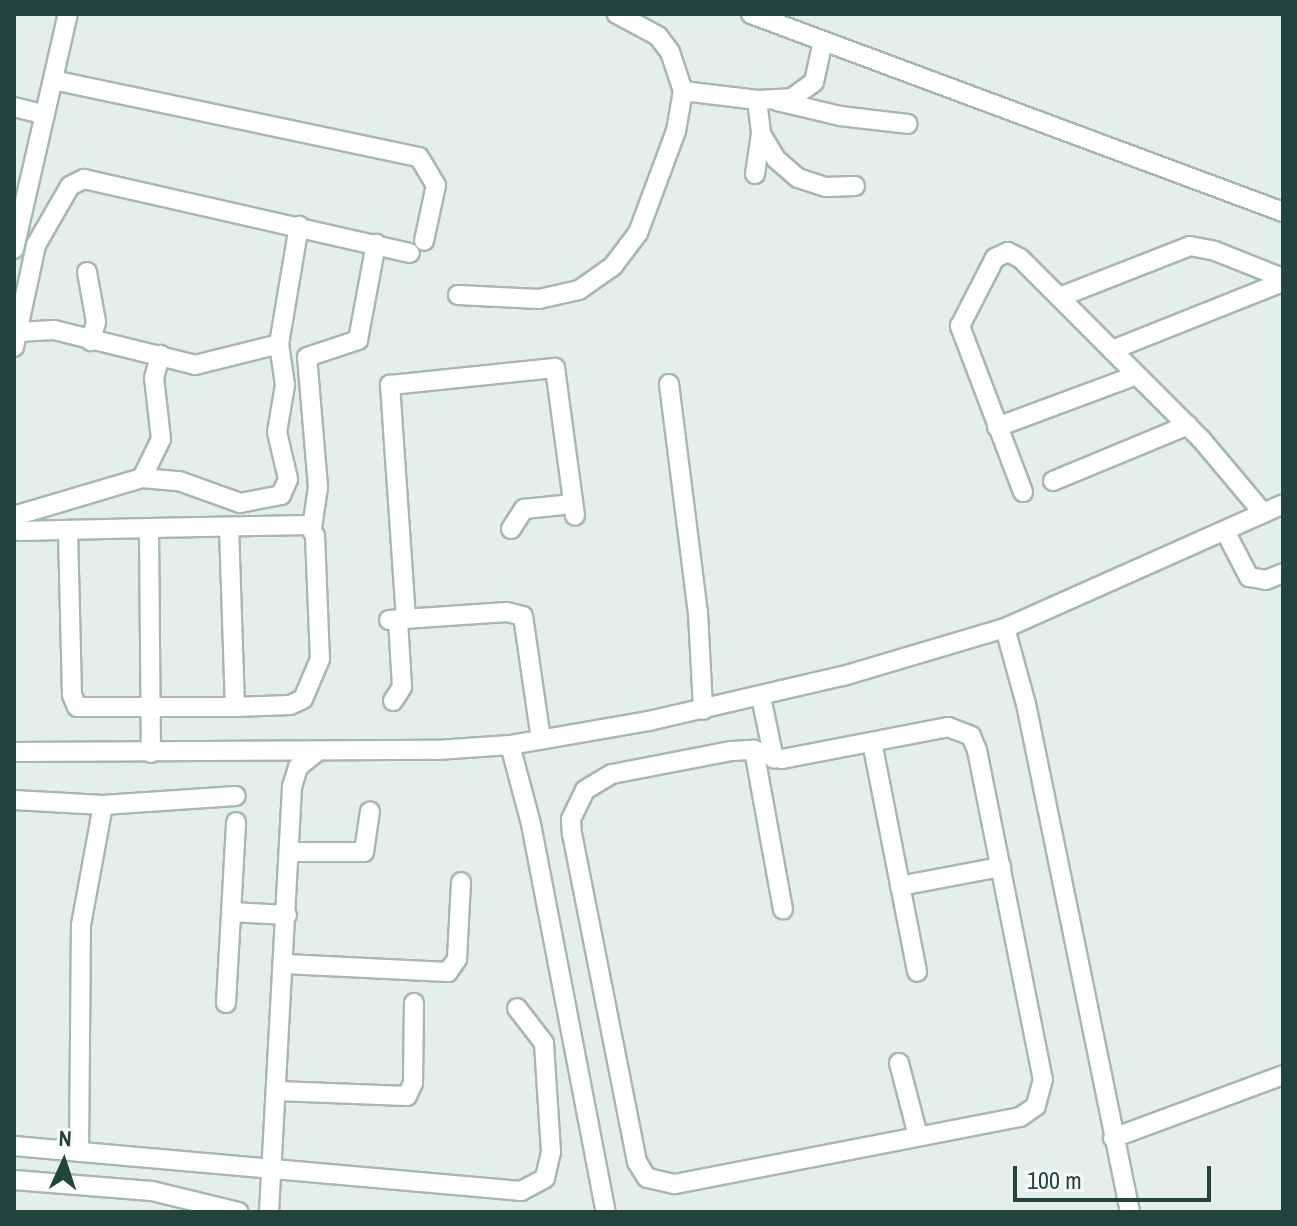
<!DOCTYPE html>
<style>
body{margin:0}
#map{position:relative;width:1297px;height:1226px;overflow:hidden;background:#e4efeb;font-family:"Archivo Narrow",sans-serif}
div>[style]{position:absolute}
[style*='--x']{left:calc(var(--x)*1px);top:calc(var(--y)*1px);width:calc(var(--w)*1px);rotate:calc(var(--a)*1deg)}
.roads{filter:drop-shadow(2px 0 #a6b8b3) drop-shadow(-2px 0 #a6b8b3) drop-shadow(0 2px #a6b8b3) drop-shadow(0 -2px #a6b8b3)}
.minor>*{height:18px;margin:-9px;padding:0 9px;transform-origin:9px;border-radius:9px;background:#fff}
span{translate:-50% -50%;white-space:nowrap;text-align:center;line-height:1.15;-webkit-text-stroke:6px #f5fbf8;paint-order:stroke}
.frame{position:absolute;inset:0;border:16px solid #21443c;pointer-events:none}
.north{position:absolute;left:24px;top:1122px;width:80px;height:80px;-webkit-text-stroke:6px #f5fbf8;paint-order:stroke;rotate:3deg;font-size:22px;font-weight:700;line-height:32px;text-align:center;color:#21443c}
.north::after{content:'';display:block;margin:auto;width:28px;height:36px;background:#21443c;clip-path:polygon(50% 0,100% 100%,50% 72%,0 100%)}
.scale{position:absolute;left:1013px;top:1166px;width:198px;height:36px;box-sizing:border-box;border:4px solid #21443c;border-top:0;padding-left:10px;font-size:24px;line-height:28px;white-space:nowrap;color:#21443c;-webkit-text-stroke:6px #f5fbf8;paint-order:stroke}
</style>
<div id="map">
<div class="roads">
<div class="minor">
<i style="--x:751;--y:14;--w:568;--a:20.41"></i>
<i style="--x:53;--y:80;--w:374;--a:11.9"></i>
<i style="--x:419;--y:157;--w:33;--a:59"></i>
<i style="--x:436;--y:185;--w:57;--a:102.1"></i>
<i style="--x:683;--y:91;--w:75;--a:6.9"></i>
<i style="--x:757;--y:100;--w:35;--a:-3"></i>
<i style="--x:792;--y:98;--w:27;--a:-36"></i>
<i style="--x:814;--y:82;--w:42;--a:-77.6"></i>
<i style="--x:757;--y:100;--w:34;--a:83"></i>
<i style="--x:761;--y:134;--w:29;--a:59"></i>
<i style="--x:776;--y:159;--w:29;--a:41"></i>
<i style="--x:798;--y:178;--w:29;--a:18"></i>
<i style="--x:826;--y:187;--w:29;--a:-2"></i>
<i style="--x:777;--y:101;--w:65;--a:13.4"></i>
<i style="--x:840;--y:116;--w:68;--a:6.7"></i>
<i style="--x:14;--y:107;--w:32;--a:14"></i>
<i style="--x:755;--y:174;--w:40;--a:-81.5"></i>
<i style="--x:14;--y:249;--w:241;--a:-77.1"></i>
<i style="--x:87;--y:272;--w:51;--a:79.8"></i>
<i style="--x:96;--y:322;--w:20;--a:105"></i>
<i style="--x:458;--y:295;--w:81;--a:2.8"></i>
<i style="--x:539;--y:299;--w:41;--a:-12.7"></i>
<i style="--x:579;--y:290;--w:42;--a:-35.2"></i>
<i style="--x:613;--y:266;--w:41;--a:-52.9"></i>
<i style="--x:638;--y:233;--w:109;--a:-69.6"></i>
<i style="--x:676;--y:131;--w:41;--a:-80.1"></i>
<i style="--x:683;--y:91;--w:41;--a:-108.4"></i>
<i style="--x:670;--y:52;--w:20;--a:-127"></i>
<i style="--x:658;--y:36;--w:47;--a:-151.8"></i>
<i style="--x:1060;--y:297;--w:140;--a:-21.4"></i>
<i style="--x:1190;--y:246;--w:25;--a:11"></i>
<i style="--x:1215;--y:251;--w:73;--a:21.7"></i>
<i style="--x:17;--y:332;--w:37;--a:-3"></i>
<i style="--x:54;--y:330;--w:145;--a:13.9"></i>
<i style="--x:195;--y:365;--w:87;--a:-14"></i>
<i style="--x:14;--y:347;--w:104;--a:-77.8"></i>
<i style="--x:36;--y:245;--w:68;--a:-60"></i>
<i style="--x:70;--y:186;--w:16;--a:-27"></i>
<i style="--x:84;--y:179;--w:334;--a:12.8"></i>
<i style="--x:1112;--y:350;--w:184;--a:-21.7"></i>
<i style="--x:669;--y:384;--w:231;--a:82.8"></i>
<i style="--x:698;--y:613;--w:97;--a:87"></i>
<i style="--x:997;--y:427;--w:149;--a:-20.4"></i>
<i style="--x:142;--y:478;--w:43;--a:-64"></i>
<i style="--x:161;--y:439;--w:61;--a:-96.5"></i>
<i style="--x:154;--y:378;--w:24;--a:-75"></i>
<i style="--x:1053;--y:481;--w:146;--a:-22.5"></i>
<i style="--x:1023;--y:492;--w:178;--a:-110.8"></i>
<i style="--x:960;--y:326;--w:76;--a:-62.8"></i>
<i style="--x:995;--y:258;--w:14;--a:-25"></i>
<i style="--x:1008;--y:252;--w:13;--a:27"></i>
<i style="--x:1020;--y:258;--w:256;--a:45"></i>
<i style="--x:1201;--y:439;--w:97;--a:50"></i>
<i style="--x:14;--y:516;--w:134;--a:-16.5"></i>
<i style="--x:142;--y:478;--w:37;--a:5"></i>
<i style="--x:179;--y:481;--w:65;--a:19.8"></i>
<i style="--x:240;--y:503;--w:42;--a:-11"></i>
<i style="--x:281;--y:495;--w:17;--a:-66"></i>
<i style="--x:288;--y:479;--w:48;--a:-103.2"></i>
<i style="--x:277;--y:432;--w:48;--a:-80.3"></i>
<i style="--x:285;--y:385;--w:41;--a:-98.3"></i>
<i style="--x:279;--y:344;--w:120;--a:-80.4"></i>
<i style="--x:229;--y:527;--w:180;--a:88.1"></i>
<i style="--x:149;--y:528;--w:225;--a:89.5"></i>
<i style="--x:312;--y:528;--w:41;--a:-81.7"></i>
<i style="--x:318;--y:487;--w:130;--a:-94.8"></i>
<i style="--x:307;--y:357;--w:54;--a:-18.4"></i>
<i style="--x:358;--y:340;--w:98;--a:-79.4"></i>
<i style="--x:511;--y:529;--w:24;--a:-57"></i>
<i style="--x:524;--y:509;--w:49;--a:-5.8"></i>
<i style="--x:19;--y:531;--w:130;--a:-1.3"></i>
<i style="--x:149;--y:528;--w:160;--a:-1.1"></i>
<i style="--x:309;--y:525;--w:13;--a:61"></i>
<i style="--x:315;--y:536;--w:123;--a:87.7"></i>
<i style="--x:320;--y:659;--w:43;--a:113"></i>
<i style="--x:303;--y:699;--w:14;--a:155"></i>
<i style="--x:290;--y:705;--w:55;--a:177.9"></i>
<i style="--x:235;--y:707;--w:158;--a:180"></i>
<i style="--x:77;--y:707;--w:13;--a:-113"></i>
<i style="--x:72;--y:695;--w:165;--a:-91.4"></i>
<i style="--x:1225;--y:531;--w:52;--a:62.4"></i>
<i style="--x:1249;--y:577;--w:17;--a:10"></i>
<i style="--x:1266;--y:580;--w:18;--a:-22"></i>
<i style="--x:406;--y:619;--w:235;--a:-93.9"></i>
<i style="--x:390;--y:385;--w:166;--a:-5.9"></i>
<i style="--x:555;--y:368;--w:149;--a:82.3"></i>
<i style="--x:389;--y:620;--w:118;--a:-3.9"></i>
<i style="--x:507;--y:612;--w:16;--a:14"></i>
<i style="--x:523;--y:616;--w:125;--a:81.7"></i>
<i style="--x:1005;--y:628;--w:79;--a:74.6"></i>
<i style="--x:1026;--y:704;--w:519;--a:78.43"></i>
<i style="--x:761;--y:697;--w:63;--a:78.2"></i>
<i style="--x:393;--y:701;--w:17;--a:-57"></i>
<i style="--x:402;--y:687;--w:67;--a:-93.4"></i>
<i style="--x:948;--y:727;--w:25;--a:21"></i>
<i style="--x:971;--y:736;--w:15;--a:67"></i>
<i style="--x:977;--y:750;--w:336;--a:78.7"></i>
<i style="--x:1043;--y:1079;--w:28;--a:105"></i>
<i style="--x:1036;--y:1106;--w:19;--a:145"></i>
<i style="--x:1020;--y:1117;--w:352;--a:169"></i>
<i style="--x:674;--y:1184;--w:28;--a:-167"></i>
<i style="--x:647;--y:1178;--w:19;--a:-122"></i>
<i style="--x:637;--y:1162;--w:333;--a:-101.2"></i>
<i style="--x:572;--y:835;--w:16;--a:-94"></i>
<i style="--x:571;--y:819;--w:32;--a:-64"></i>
<i style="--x:585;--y:790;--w:31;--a:-31"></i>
<i style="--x:612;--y:774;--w:122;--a:-10.9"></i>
<i style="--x:732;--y:751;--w:22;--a:-3"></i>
<i style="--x:754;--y:750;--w:29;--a:18"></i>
<i style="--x:782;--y:759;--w:169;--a:-10.9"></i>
<i style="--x:872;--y:742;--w:234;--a:78.9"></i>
<i style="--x:510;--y:745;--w:82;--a:75.1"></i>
<i style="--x:531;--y:824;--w:395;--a:79.1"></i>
<i style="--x:754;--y:750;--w:162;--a:79.7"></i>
<i style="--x:14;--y:752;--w:423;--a:-0.3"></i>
<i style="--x:437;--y:750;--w:73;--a:-3.9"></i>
<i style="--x:510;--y:745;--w:141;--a:-9.8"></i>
<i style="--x:649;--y:721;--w:199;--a:-13.1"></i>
<i style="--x:843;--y:676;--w:169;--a:-16.5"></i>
<i style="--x:1005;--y:628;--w:304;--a:-24"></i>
<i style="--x:14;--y:800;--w:89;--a:3.2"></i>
<i style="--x:103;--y:805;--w:133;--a:-3.9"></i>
<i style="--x:291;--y:852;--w:73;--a:0"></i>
<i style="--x:364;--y:852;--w:41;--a:-81.7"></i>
<i style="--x:900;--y:886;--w:103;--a:-10.7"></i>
<i style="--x:231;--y:912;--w:56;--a:3.1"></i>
<i style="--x:285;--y:964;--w:163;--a:2.8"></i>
<i style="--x:448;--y:972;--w:16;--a:-55"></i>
<i style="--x:457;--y:959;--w:77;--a:-87"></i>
<i style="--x:226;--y:1003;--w:181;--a:-86.8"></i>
<i style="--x:899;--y:1063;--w:75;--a:75.4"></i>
<i style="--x:277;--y:1091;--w:130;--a:2.2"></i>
<i style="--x:407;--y:1096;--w:14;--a:-65"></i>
<i style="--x:413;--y:1083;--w:80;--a:-89.3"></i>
<i style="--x:1113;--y:1138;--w:181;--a:-20.3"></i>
<i style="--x:14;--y:1146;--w:509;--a:5.07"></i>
<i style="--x:521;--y:1191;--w:27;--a:-28"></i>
<i style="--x:545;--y:1178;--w:27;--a:-77"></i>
<i style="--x:551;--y:1152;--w:109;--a:-93.7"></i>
<i style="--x:544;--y:1043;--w:44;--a:-127.6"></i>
<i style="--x:79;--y:1152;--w:227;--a:-89.5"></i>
<i style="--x:81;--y:925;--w:122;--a:-79.6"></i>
<i style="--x:14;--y:1180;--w:138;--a:4.6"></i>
<i style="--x:152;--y:1191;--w:89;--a:13.6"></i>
<i style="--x:269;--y:1212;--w:426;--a:-86.9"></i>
<i style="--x:292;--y:787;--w:21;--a:-73"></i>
<i style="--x:298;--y:767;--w:22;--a:-39"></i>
</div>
</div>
<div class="frame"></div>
<div class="north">N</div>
<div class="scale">100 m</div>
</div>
